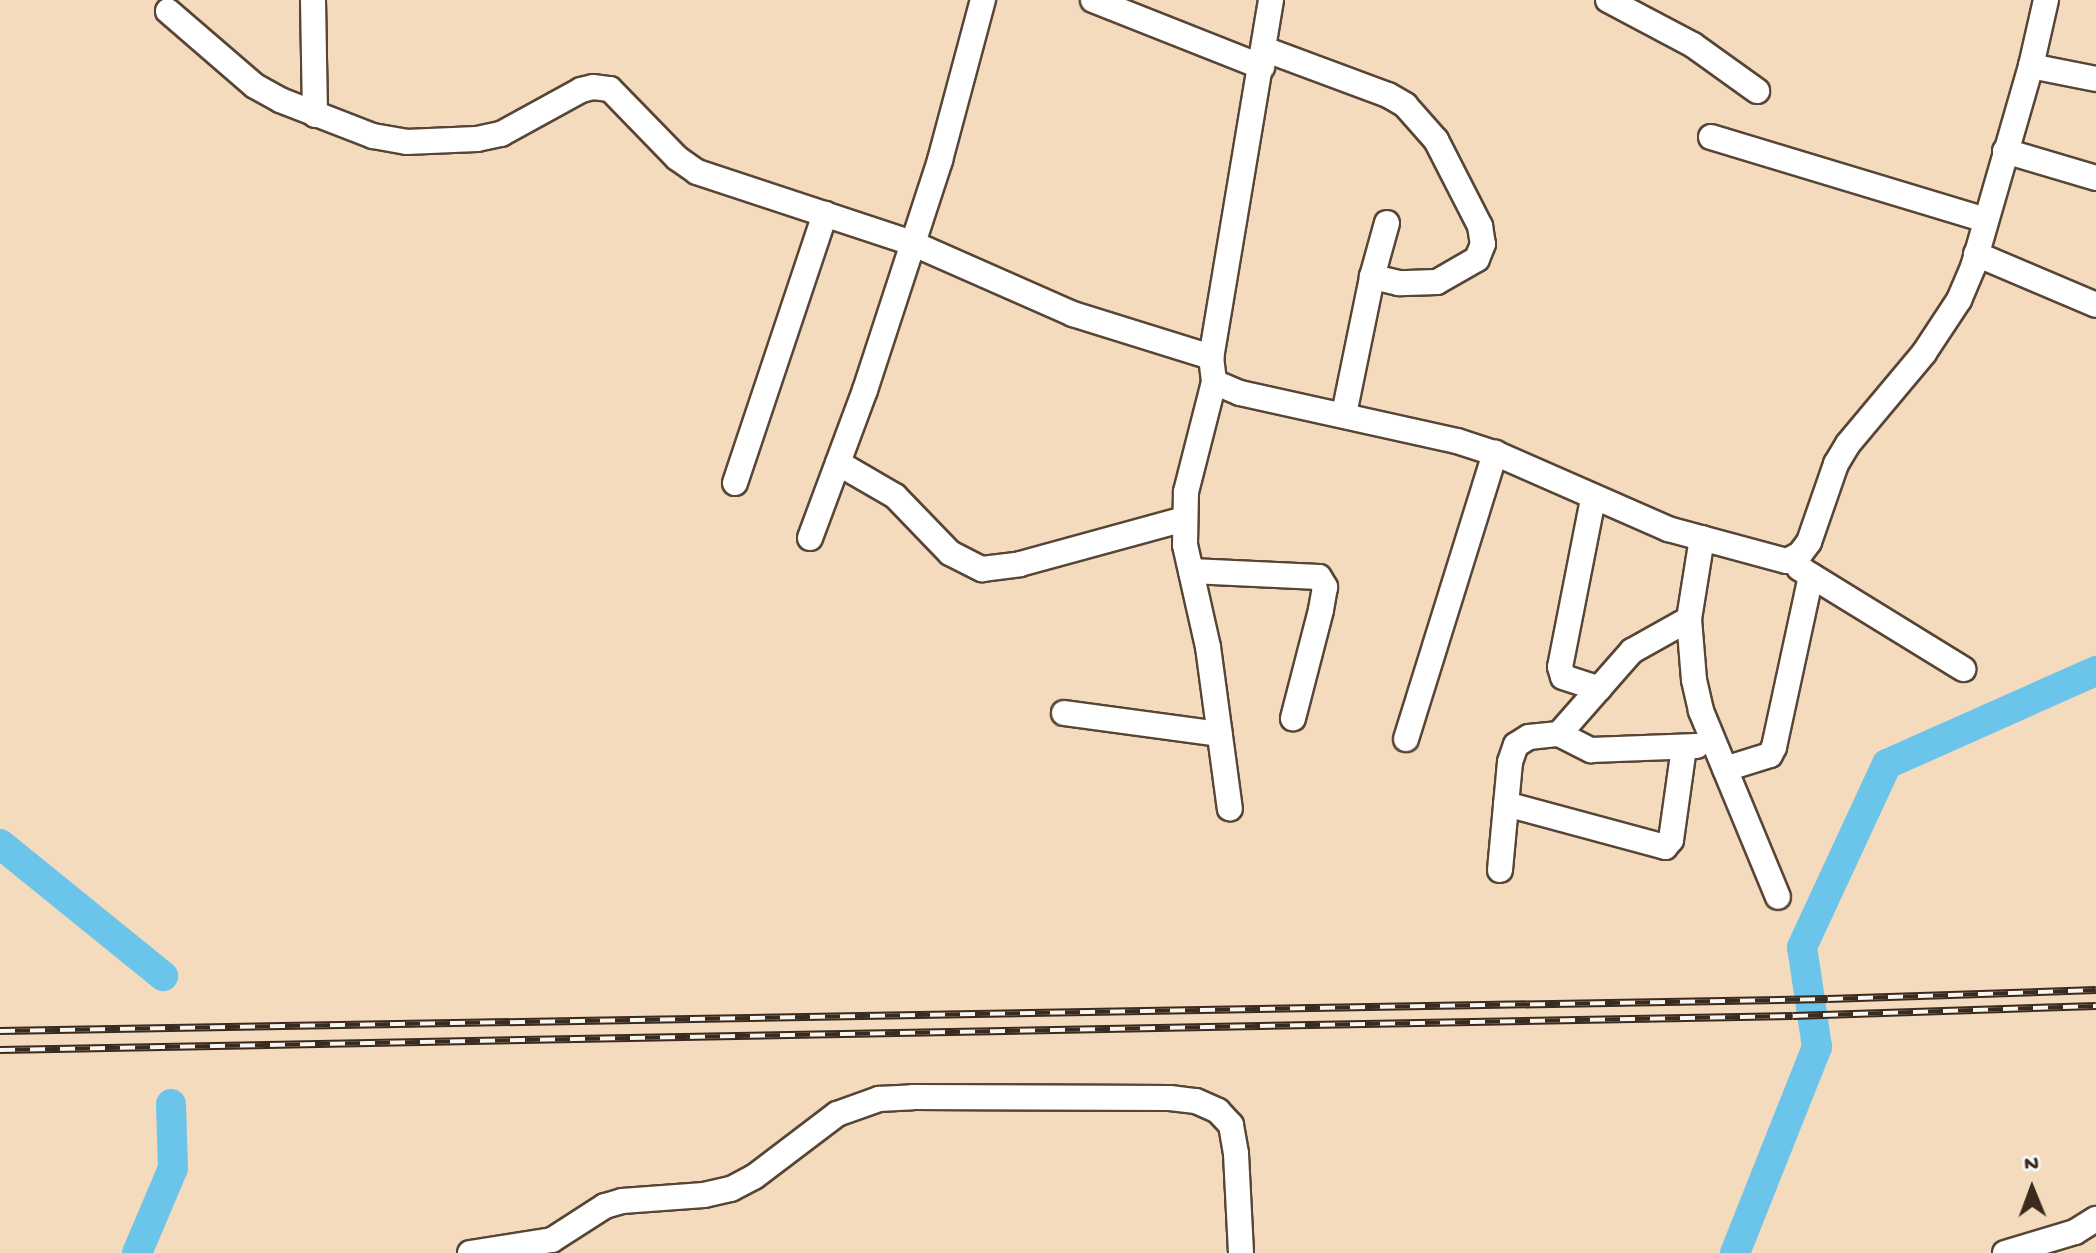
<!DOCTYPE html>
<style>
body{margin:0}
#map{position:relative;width:2096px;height:1253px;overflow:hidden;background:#f4dbbe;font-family:"Gochi Hand",sans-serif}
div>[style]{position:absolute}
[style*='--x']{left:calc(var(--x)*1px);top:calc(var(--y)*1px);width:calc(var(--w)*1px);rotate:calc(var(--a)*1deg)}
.river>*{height:30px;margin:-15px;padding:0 15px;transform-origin:15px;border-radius:15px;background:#6bc4e9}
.roads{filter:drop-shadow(2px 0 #574536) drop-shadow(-2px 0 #574536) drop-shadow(0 2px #574536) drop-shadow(0 -2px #574536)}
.minor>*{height:24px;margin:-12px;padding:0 12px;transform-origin:12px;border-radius:12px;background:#fff}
.rail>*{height:8px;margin-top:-4px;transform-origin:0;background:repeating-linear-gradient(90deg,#f6f6f2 0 15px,#3b2a1e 0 30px);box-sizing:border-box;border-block:2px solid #3b2a1e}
span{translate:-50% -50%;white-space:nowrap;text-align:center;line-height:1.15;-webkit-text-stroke:6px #f6f6f2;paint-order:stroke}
.north{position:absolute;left:1992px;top:1149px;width:80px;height:80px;-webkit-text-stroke:6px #f6f6f2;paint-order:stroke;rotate:359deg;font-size:22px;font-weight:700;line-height:32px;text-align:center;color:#3b2a1e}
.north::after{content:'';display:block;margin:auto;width:28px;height:36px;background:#3b2a1e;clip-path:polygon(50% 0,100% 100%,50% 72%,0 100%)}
</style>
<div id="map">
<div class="river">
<i style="--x:0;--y:844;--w:210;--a:39"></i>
<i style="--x:137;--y:1253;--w:92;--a:-67"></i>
<i style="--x:173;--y:1168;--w:64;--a:-91.8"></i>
<i style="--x:1735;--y:1253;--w:222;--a:-68.3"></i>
<i style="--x:1817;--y:1047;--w:101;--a:-98.5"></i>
<i style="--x:1802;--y:947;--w:202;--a:-65.1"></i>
<i style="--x:1887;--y:764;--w:229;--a:-24"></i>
</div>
<div class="roads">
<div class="minor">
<i style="--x:313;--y:0;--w:115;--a:89"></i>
<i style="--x:1093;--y:0;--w:182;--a:21.6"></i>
<i style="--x:1271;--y:0;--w:362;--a:99.5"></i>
<i style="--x:1211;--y:357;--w:25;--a:83"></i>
<i style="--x:1214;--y:382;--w:28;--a:23"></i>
<i style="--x:1240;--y:393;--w:222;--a:12.5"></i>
<i style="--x:1457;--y:441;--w:40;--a:18"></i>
<i style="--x:1495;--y:453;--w:189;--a:23.7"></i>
<i style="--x:1668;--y:529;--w:123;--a:15.1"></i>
<i style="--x:1787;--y:561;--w:15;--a:-28"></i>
<i style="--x:1800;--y:554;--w:15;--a:-53"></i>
<i style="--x:1809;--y:542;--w:83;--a:-70.9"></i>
<i style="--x:1836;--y:464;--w:23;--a:-59"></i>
<i style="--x:1848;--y:444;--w:119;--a:-50.1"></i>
<i style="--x:1924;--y:353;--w:64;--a:-56.6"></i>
<i style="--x:1959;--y:300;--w:36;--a:-67"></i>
<i style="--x:1973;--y:267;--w:209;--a:-73.9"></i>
<i style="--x:2031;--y:66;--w:68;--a:-77.2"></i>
<i style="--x:1608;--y:0;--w:96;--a:27.9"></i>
<i style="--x:1693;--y:45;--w:79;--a:35.7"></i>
<i style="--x:168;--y:11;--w:115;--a:40.8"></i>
<i style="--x:255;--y:86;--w:29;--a:29"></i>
<i style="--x:280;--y:100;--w:100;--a:21.2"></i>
<i style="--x:373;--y:136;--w:34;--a:10"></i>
<i style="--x:406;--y:142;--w:71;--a:-2.4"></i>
<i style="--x:477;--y:139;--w:25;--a:-12"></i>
<i style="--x:501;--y:134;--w:91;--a:-28.8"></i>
<i style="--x:581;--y:90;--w:12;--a:-14"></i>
<i style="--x:593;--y:87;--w:17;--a:7"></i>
<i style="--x:610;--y:89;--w:96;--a:45.8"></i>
<i style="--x:677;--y:158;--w:24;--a:35"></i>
<i style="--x:697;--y:172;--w:226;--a:18.3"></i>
<i style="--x:912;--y:243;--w:176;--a:23.8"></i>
<i style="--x:1073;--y:314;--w:145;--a:17.3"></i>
<i style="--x:1264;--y:49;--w:132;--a:20.4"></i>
<i style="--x:1388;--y:95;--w:20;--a:30"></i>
<i style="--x:1405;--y:105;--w:47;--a:48.5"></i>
<i style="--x:1436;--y:140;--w:97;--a:62.9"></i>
<i style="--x:1480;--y:226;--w:18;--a:81"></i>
<i style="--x:1483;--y:244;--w:16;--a:112"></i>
<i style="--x:1477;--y:259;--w:46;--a:150.1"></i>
<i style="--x:1437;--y:282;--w:38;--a:178"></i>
<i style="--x:1399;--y:283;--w:28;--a:-167"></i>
<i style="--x:2031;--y:66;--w:66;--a:11.3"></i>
<i style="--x:1711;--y:137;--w:287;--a:16.8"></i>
<i style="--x:2005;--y:151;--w:95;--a:16.5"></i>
<i style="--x:1976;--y:254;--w:130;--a:23"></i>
<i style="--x:1214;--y:382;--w:114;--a:104.3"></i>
<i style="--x:1186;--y:492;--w:53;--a:91.1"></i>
<i style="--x:1185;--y:545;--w:105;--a:77.3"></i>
<i style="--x:1208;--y:647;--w:163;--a:82.3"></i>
<i style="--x:1344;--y:414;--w:140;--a:-78.4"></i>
<i style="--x:1372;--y:277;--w:56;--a:-74.5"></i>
<i style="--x:838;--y:463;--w:66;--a:30.1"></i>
<i style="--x:895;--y:496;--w:79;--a:46"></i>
<i style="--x:950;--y:553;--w:36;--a:27"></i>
<i style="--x:982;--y:569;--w:38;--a:-7"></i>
<i style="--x:1020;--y:564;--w:171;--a:-15.3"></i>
<i style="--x:735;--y:483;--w:284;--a:-71.5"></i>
<i style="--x:1593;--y:499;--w:171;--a:101.1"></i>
<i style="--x:1560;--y:667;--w:10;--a:73"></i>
<i style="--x:1563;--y:677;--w:38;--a:18"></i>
<i style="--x:810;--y:538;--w:158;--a:-69.6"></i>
<i style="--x:865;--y:390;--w:242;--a:-71.9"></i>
<i style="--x:940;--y:160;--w:166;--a:-75"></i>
<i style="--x:1702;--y:538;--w:82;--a:99.1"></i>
<i style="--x:1689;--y:619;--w:61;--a:85.3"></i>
<i style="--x:1694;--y:680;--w:32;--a:77"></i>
<i style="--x:1701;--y:711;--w:201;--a:67.5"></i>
<i style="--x:1799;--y:568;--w:193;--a:31.6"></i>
<i style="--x:1191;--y:571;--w:128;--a:2.7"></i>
<i style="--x:1319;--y:577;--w:12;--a:59"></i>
<i style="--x:1325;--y:587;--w:23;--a:100"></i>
<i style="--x:1321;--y:610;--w:112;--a:104.5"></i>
<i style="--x:1064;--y:713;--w:157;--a:7.7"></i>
<i style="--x:1559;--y:734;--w:36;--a:27"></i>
<i style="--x:1591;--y:750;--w:106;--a:-2.2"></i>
<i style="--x:1406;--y:739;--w:300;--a:-72.7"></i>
<i style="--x:1725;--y:769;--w:47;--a:-17.3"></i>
<i style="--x:1770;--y:755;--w:9;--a:-63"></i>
<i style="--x:1774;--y:747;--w:175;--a:-77.8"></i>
<i style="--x:1506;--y:804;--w:165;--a:15.1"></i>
<i style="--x:1665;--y:847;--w:9;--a:-49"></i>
<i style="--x:1671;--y:840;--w:94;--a:-82"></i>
<i style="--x:1500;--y:870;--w:108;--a:-84.7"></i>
<i style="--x:1510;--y:762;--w:18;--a:-71"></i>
<i style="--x:1516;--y:745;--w:15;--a:-32"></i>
<i style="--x:1529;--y:737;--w:30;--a:-6"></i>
<i style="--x:1559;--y:734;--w:111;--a:-48.7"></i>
<i style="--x:1632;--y:651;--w:65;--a:-29.3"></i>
<i style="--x:470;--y:1253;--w:83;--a:-9"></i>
<i style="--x:552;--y:1240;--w:63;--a:-32.7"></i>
<i style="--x:605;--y:1206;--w:18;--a:-16"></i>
<i style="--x:622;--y:1201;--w:82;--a:-4.2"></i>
<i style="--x:704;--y:1195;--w:28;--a:-13"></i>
<i style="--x:731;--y:1189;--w:26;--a:-28"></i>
<i style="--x:754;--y:1177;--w:104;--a:-37.2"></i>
<i style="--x:837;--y:1114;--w:45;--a:-19.7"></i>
<i style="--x:879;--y:1099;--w:34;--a:-3"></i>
<i style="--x:913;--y:1097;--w:257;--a:0.2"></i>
<i style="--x:1170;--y:1098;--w:26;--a:7"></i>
<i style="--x:1196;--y:1101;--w:24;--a:24"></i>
<i style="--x:1218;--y:1111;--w:19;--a:47"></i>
<i style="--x:1231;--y:1125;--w:29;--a:80"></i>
<i style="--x:1236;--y:1154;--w:99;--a:87.1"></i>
<i style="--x:2005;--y:1253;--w:73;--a:-16.7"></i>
<i style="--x:2075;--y:1232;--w:25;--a:-32"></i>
</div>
</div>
<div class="rail">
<i style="--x:0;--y:1031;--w:1828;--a:-1"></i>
<i style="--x:1828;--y:999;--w:268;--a:-1.9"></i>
<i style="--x:0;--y:1050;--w:1793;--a:-1.09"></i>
<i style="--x:1793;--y:1016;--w:303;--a:-1.9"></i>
</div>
<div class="north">N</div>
</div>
